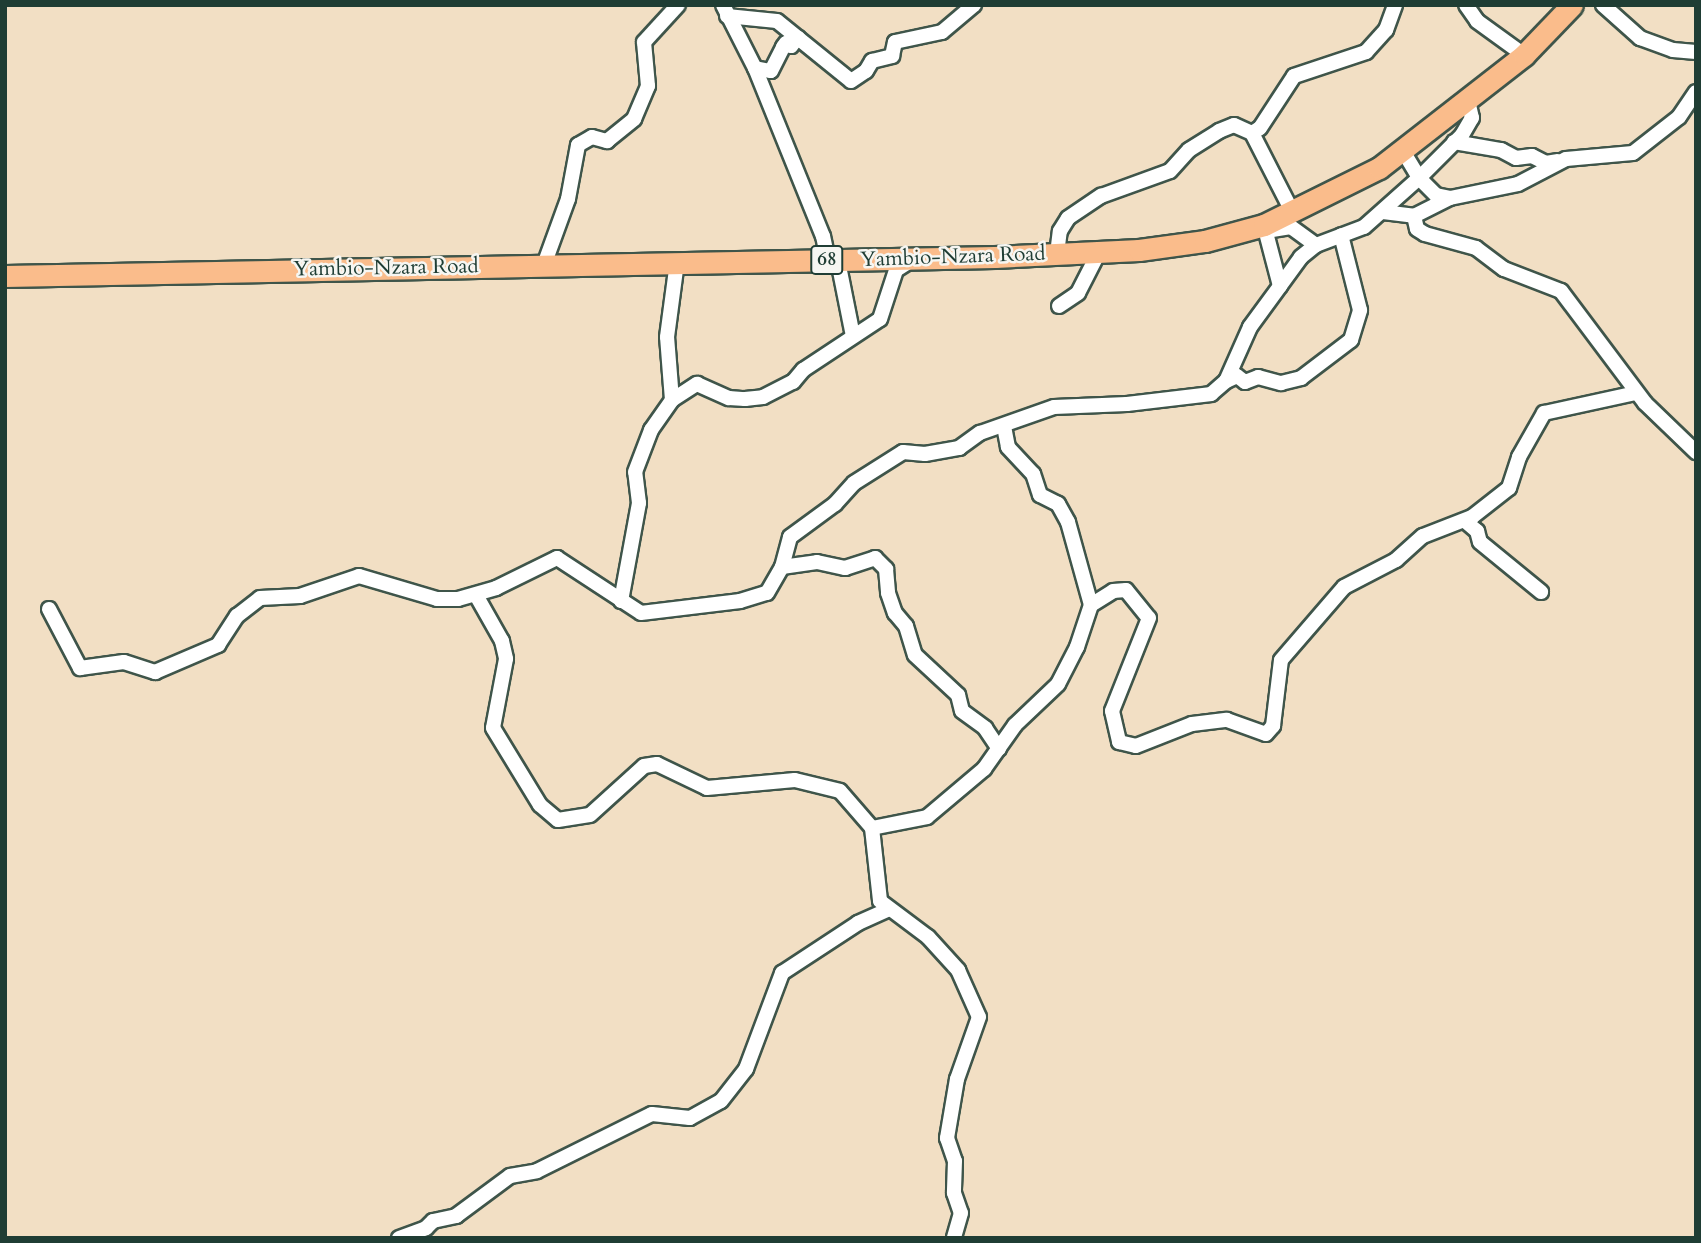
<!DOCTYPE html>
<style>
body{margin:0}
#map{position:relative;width:1701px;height:1243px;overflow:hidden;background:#f2dfc4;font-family:Cardo,serif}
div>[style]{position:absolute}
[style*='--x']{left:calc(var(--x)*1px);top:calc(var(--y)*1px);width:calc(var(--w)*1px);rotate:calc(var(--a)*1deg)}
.roads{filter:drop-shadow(2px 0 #3f554a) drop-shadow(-2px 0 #3f554a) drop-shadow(0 2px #3f554a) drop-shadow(0 -2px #3f554a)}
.minor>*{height:14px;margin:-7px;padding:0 7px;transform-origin:7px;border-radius:7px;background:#fff}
.primary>*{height:21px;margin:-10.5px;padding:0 10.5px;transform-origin:10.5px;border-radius:10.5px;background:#fabc8b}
span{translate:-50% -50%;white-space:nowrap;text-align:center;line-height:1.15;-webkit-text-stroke:5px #f6f6f2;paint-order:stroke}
.shield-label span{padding:2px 5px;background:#f6f6f2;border:2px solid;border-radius:5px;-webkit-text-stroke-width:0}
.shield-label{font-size:19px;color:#1f3d34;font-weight:700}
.street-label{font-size:21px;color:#1f3d34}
.frame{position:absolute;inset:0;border:7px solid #1f3d34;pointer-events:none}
</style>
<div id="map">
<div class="roads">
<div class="minor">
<i style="--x:723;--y:5;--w:71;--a:63.1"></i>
<i style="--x:755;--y:68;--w:181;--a:68"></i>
<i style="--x:823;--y:236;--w:25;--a:78"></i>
<i style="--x:1466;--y:5;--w:19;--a:55"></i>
<i style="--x:1477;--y:21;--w:58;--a:35.9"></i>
<i style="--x:1603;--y:5;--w:50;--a:41.7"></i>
<i style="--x:1640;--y:38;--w:35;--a:20"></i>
<i style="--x:1673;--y:50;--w:23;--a:5"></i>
<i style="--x:727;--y:16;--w:50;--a:5.7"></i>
<i style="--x:777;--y:21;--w:95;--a:39"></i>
<i style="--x:851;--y:81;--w:18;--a:-34"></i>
<i style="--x:866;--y:71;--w:12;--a:-59"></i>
<i style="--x:872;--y:61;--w:21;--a:-14"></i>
<i style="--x:892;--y:56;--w:14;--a:-78"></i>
<i style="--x:895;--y:42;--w:48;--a:-12"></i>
<i style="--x:942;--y:32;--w:42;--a:-40.2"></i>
<i style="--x:755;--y:68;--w:16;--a:11"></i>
<i style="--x:771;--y:71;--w:27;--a:-63"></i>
<i style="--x:783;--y:47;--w:5;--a:-53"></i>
<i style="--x:786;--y:43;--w:6;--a:31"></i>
<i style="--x:791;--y:46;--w:11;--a:-49"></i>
<i style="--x:1252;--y:133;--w:88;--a:62.9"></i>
<i style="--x:1454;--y:142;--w:48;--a:9.7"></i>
<i style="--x:1501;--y:150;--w:17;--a:28"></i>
<i style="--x:1516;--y:158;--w:16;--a:-7"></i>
<i style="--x:1532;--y:156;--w:16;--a:27"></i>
<i style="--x:1546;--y:163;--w:11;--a:-10"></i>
<i style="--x:1403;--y:151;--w:31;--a:59"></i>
<i style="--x:1419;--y:178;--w:24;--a:45"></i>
<i style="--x:1436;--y:195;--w:14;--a:12"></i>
<i style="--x:1383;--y:212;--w:31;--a:7"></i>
<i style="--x:1414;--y:216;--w:40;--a:-26.6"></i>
<i style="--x:1450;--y:198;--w:69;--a:-11.6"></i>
<i style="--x:1518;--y:184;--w:54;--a:-27.5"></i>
<i style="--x:1566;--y:159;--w:67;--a:-5.1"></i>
<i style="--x:1633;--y:153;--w:58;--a:-38"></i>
<i style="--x:1679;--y:117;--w:30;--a:-56"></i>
<i style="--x:1414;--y:216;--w:13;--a:77"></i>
<i style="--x:1417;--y:229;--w:9;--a:32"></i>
<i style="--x:1425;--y:234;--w:53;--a:15.4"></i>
<i style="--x:1476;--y:248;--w:35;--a:37"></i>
<i style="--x:1504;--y:269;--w:61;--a:21.1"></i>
<i style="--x:1561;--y:291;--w:140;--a:53.1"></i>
<i style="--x:1645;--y:403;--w:71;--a:43.9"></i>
<i style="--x:1266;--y:231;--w:25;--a:-9"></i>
<i style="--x:1291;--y:227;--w:31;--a:36"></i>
<i style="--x:1057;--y:254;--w:23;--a:-83"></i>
<i style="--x:1060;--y:231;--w:15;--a:-58"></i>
<i style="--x:1068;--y:218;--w:40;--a:-34"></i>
<i style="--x:1101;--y:196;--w:73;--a:-19.9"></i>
<i style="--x:1170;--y:171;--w:28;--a:-48"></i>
<i style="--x:1189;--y:150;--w:36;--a:-32"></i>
<i style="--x:1219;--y:131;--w:16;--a:-22"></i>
<i style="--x:1234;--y:125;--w:20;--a:24"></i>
<i style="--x:1252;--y:133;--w:9;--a:-32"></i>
<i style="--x:1260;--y:128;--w:62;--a:-56.8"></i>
<i style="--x:1294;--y:76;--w:76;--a:-18.4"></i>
<i style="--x:1366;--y:52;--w:30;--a:-48"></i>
<i style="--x:1386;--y:30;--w:27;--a:-70"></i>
<i style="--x:838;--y:261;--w:76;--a:78.7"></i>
<i style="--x:544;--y:265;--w:70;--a:-70"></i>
<i style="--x:568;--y:199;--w:55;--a:-79.5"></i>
<i style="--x:578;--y:145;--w:16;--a:-30"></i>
<i style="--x:592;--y:137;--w:16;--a:15"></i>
<i style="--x:607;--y:141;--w:35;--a:-39"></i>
<i style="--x:634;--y:119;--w:36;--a:-67"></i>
<i style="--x:648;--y:86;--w:44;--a:-95.2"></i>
<i style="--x:644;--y:42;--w:50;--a:-47.4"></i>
<i style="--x:1280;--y:286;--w:36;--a:-54"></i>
<i style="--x:1301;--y:257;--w:19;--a:-39"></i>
<i style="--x:1316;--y:245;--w:51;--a:-20.6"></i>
<i style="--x:1364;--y:227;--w:74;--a:-41.7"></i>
<i style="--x:1419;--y:178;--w:61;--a:-45"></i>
<i style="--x:1462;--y:135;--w:20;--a:-60"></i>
<i style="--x:1472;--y:118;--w:17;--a:-103"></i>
<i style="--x:1059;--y:306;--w:23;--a:-34"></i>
<i style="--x:1078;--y:293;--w:46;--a:-62.9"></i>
<i style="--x:1226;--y:381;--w:12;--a:-24"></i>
<i style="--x:1237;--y:376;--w:10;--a:37"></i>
<i style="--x:1245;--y:382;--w:14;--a:-21"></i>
<i style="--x:1258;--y:377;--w:24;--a:15"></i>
<i style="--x:1281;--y:383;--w:21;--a:-14"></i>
<i style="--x:1301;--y:378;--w:63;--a:-37.2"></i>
<i style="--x:1351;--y:340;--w:31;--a:-73"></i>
<i style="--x:1360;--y:310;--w:77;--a:-104.2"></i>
<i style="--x:672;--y:400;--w:63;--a:-94.5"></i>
<i style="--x:667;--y:337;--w:76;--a:-82.4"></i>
<i style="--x:1465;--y:521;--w:16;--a:40"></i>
<i style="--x:1477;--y:531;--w:11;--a:75"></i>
<i style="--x:1480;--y:542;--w:79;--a:39.3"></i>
<i style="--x:782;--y:567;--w:31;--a:-75"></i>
<i style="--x:790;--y:537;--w:56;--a:-36.3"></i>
<i style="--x:835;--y:504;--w:28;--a:-48"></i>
<i style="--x:854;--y:483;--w:58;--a:-32.3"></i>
<i style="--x:903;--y:452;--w:22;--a:5"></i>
<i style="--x:925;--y:454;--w:35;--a:-10"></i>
<i style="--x:959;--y:448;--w:26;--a:-36"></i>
<i style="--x:980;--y:433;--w:78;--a:-19.4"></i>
<i style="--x:1054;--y:407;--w:73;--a:-2.4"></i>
<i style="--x:1127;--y:404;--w:85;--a:-6.8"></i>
<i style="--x:1211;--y:394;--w:20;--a:-41"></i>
<i style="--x:1226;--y:381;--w:59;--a:-66"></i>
<i style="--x:1250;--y:327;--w:51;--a:-53.8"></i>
<i style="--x:1280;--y:286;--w:63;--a:-104.7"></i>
<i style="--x:476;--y:595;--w:53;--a:60.5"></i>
<i style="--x:502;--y:641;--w:18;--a:77"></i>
<i style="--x:506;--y:659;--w:70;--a:100.7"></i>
<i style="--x:493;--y:728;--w:90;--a:58.6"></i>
<i style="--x:540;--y:805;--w:23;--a:40"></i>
<i style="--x:558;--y:820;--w:32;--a:-9"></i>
<i style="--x:590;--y:815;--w:73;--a:-42.2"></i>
<i style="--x:644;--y:766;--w:13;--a:-9"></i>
<i style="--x:657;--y:764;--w:55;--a:25.6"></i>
<i style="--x:707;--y:788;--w:88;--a:-5.2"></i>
<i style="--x:795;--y:780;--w:46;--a:13.7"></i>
<i style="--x:840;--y:791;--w:49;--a:49.1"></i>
<i style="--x:872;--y:828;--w:56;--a:-11.3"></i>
<i style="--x:927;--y:817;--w:75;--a:-40.1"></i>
<i style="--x:984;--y:769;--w:54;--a:-54.8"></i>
<i style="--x:1015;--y:725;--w:59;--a:-43.6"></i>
<i style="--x:1058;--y:684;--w:42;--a:-62.8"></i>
<i style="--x:1077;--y:647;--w:44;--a:-71.6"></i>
<i style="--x:1091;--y:605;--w:86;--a:-105.5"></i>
<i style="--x:1068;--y:522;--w:21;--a:-119"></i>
<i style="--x:1058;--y:504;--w:20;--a:-153"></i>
<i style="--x:1040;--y:495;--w:22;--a:-108"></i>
<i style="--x:1033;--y:474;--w:37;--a:-133"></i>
<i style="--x:1008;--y:447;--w:21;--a:-101"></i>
<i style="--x:621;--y:601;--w:100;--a:-79.6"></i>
<i style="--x:639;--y:503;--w:31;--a:-97"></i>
<i style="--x:635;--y:472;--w:45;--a:-69.1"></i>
<i style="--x:651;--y:430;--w:37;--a:-55"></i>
<i style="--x:672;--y:400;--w:30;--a:-33"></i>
<i style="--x:697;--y:384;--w:35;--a:24"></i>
<i style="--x:729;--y:398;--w:16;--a:4"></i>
<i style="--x:745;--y:399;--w:18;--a:-6"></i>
<i style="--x:763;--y:397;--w:34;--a:-27"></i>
<i style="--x:793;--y:382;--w:16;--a:-50"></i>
<i style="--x:803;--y:370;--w:92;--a:-33.5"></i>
<i style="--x:880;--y:319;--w:52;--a:-71.9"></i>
<i style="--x:896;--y:270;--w:19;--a:-32"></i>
<i style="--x:1091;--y:605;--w:26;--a:-32"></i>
<i style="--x:1113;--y:591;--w:13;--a:-4"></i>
<i style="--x:1126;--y:590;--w:36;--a:51"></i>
<i style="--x:1149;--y:618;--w:100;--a:111.7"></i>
<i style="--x:1112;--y:711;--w:32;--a:77"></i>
<i style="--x:1119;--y:742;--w:17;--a:13"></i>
<i style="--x:1136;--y:746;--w:60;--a:-21.4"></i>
<i style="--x:1192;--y:724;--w:35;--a:-7"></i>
<i style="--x:1227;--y:720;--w:41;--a:19.7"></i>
<i style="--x:1266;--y:734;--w:11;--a:-49"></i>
<i style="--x:1273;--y:726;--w:66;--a:-83.1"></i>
<i style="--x:1281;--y:660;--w:96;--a:-49.2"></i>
<i style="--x:1344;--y:587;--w:59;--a:-27.4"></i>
<i style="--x:1396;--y:560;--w:36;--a:-42"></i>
<i style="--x:1423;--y:536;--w:53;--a:-21.2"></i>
<i style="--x:1472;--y:517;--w:47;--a:-38.1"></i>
<i style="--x:1509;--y:488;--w:33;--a:-72"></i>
<i style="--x:1519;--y:457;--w:51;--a:-60.4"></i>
<i style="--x:1544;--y:413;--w:94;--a:-12.3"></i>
<i style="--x:49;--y:609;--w:67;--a:62.3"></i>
<i style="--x:80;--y:668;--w:44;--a:-7.8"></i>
<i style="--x:124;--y:662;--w:33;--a:18"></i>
<i style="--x:155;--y:672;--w:69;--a:-23.2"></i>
<i style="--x:218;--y:645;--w:35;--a:-57"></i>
<i style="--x:237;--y:616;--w:29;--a:-38"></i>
<i style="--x:260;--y:598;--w:40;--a:-2.9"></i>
<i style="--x:300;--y:596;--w:62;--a:-18.7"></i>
<i style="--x:359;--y:576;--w:81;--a:16.4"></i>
<i style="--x:437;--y:599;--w:21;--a:0"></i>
<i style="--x:458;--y:599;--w:40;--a:-16"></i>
<i style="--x:496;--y:588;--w:68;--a:-26.2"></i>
<i style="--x:557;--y:558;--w:100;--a:33.2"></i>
<i style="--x:641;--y:613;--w:100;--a:-6.9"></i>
<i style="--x:740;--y:601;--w:28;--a:-17"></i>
<i style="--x:767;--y:593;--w:30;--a:-60"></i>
<i style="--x:782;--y:567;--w:35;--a:-8"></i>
<i style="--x:817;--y:562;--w:29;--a:12"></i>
<i style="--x:845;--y:568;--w:32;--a:-18"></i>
<i style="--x:875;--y:558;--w:16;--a:45"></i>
<i style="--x:886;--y:569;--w:24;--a:85"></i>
<i style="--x:888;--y:593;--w:21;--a:71"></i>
<i style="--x:895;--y:613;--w:17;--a:50"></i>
<i style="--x:906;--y:626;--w:30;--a:73"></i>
<i style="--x:915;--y:655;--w:59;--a:42.9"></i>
<i style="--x:958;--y:695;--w:16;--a:76"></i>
<i style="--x:962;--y:711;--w:29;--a:36"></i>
<i style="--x:985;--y:728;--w:25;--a:56"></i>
<i style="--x:872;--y:828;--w:73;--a:83.7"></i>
<i style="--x:880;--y:901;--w:60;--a:36.9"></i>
<i style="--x:928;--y:937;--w:45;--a:47.7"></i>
<i style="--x:958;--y:970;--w:51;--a:65.9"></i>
<i style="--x:979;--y:1017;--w:66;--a:109.5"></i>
<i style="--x:957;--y:1079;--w:60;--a:99.6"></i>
<i style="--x:947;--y:1138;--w:24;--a:71"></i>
<i style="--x:955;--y:1161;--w:32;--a:92"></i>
<i style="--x:954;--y:1193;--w:21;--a:71"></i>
<i style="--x:961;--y:1213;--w:26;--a:106"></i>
<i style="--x:399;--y:1238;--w:29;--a:-20"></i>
<i style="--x:426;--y:1228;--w:10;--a:-45"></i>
<i style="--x:433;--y:1221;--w:24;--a:-12"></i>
<i style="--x:456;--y:1216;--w:67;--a:-36.5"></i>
<i style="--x:510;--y:1176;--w:27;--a:-10"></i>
<i style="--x:537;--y:1171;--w:128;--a:-26.4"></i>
<i style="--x:652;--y:1114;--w:38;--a:6"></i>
<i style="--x:690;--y:1118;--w:35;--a:-29"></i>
<i style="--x:721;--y:1101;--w:41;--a:-52"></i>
<i style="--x:746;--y:1069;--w:103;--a:-69.4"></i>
<i style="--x:782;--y:973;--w:91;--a:-33.3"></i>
<i style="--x:858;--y:923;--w:34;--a:-24"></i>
</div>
<div class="primary">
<i style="--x:5;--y:276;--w:990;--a:-1.1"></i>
<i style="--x:995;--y:257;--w:144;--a:-2.8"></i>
<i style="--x:1139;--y:250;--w:67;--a:-7.8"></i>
<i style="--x:1205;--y:241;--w:61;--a:-15.2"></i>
<i style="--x:1264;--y:225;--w:128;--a:-26.4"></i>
<i style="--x:1379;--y:168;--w:184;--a:-37.9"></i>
<i style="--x:1524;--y:55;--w:69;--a:-46.2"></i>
</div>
</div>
<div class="shield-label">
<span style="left:827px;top:260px">68</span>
</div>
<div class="street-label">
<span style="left:953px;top:257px;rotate:-2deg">Yambio-Nzara Road</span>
<span style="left:386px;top:268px;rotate:-1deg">Yambio-Nzara Road</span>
</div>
<div class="frame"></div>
</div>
